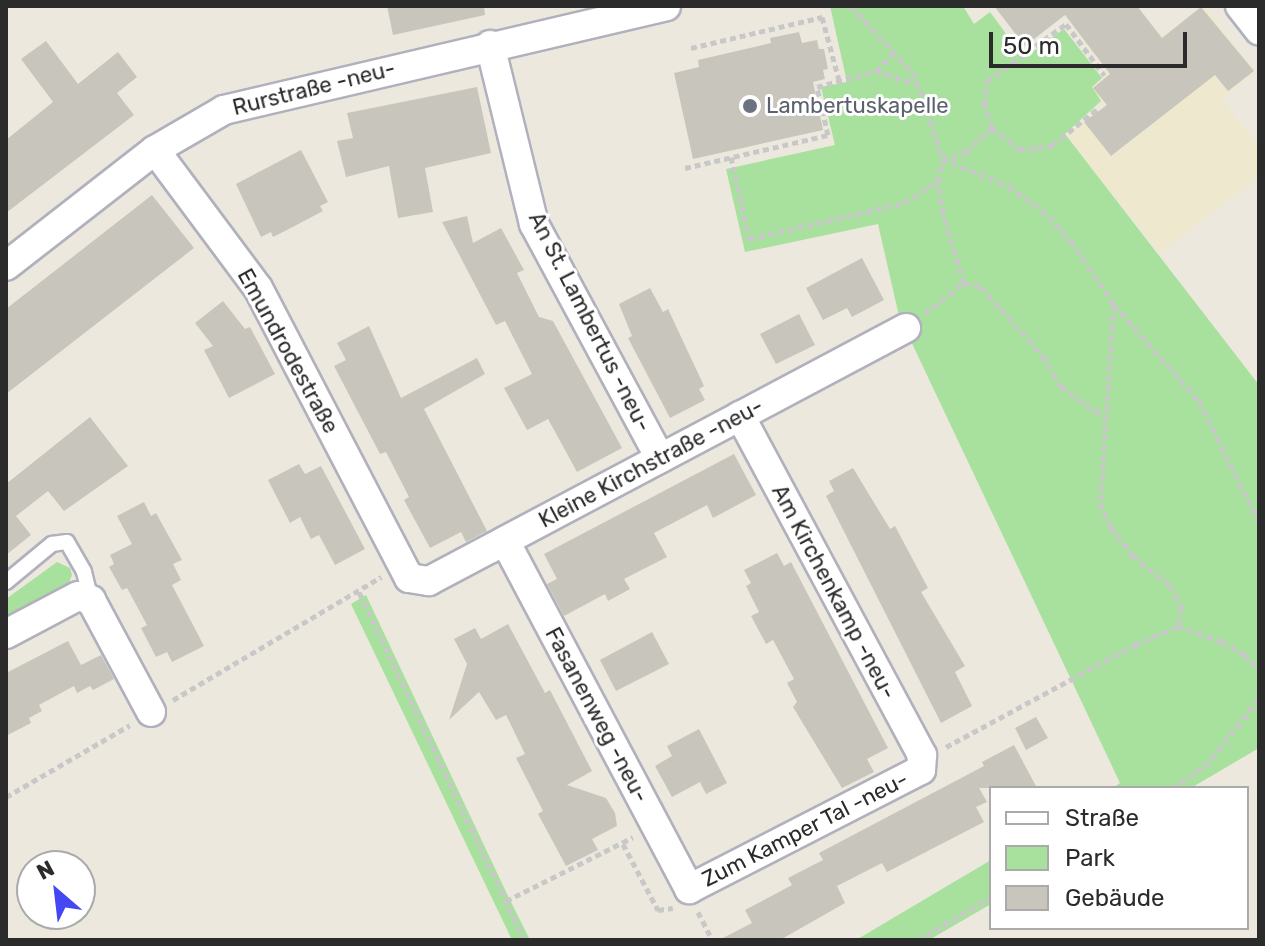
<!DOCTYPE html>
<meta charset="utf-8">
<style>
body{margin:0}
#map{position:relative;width:1265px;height:946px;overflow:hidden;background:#ece8de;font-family:Rubik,sans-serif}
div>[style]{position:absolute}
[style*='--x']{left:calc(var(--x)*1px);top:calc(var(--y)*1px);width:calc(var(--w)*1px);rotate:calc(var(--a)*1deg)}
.education>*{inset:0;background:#ede8ce}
.green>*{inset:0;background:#a8e09d}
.building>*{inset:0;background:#c8c6bc}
.path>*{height:5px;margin-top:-2.5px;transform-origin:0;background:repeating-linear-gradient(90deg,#c8c8c8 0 6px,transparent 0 10px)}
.roads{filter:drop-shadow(2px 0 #b1b1be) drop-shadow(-2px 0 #b1b1be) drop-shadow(0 2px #b1b1be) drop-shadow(0 -2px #b1b1be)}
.service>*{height:14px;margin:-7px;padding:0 7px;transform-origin:7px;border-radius:7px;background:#fff}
.minor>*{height:28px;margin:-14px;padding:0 14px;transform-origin:14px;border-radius:14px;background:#fff}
.dots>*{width:22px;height:22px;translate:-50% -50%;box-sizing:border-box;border:4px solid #fff;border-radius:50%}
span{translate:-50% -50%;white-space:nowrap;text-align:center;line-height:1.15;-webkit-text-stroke:6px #fff;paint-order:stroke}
.street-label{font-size:22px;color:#2b2b2b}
.worship-label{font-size:22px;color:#5b616d}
.left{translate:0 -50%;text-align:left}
.frame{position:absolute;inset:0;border:8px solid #2b2b2b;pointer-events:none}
.legend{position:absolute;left:989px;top:786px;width:260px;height:144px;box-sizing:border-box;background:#fff;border:2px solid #aaa;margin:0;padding:10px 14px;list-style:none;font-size:24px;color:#2b2b2b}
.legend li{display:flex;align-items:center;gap:16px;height:40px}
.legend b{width:40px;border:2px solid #aaa}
.north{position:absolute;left:16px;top:850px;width:80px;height:80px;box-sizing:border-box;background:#fff;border:2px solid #aaa;border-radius:50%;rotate:332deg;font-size:22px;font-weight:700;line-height:32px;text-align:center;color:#2b2b2b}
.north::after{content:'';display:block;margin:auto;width:28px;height:36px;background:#4547f2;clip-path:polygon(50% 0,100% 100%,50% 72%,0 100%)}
.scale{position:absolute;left:989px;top:32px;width:198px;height:36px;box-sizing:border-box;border:4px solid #2b2b2b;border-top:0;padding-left:10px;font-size:24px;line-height:28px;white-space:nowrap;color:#2b2b2b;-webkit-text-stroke:6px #fff;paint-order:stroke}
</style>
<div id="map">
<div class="education">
<i style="clip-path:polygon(1101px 6px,1138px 6px,1162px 36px,1204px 6px,1255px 72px,1222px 99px,1259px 146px,1259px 176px,1160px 254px,1066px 135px,1104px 106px,1091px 88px,1108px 74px,1073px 28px)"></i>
</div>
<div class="green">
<i style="clip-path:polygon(830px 6px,963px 6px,974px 24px,990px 12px,1024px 58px,1064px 29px,1102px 78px,1092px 87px,1101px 101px,1065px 134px,1259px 385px,1259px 748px,1191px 788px,1113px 788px,1120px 783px,899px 316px,878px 224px,745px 252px,726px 169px,835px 145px,821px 87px,847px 82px)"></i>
<i style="clip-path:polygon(57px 562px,70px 568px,72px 575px,67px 588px,6px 621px,6px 599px)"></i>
<i style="clip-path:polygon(366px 595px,508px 896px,530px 940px,512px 940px,351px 604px)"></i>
<i style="clip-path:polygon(991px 860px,991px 904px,929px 940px,856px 940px)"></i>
</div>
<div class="building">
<i style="clip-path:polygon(387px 6px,484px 6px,485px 15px,393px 35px)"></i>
<i style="clip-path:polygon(994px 6px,1137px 6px,1162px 38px,1201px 7px,1254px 71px,1228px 91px,1215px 75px,1111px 156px,1084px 122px,1107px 105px,1093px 88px,1110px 74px,1065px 15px,1025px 46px)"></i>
<i style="clip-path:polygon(799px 32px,802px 43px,817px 40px,819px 49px,824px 49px,828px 69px,823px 70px,825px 79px,813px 82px,823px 130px,693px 159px,674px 73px,699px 67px,698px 60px,771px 43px,770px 38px)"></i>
<i style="clip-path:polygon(46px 41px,78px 84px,118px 52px,137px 77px,117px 93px,134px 115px,6px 213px,6px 140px,53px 102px,21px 59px)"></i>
<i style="clip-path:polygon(477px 87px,491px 153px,425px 168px,433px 212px,398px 218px,389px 166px,346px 177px,337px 141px,353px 138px,347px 113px)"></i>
<i style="clip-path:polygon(301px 150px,328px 202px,320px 206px,323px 211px,287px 230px,273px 237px,271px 232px,261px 237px,236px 184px)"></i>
<i style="clip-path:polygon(152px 195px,194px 248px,6px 394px,6px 309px)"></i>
<i style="clip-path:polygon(467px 216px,473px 243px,501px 228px,524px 270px,517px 273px,539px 317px,553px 321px,622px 448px,577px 472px,548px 419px,527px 430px,504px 388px,532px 374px,505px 321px,496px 325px,442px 222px)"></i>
<i style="clip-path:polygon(862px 258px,884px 300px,852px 317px,847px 308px,823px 320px,806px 288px)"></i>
<i style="clip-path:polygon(650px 288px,663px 312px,668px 309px,704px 386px,699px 389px,705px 400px,670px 418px,628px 338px,632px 336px,619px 304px)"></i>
<i style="clip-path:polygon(223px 301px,245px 329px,250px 327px,275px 374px,229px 398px,204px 350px,213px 346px,195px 323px)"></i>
<i style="clip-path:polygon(799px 314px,815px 345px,776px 364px,760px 334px)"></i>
<i style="clip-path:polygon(369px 326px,401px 398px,477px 358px,485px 374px,424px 409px,487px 531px,466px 542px,461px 532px,430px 548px,404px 500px,409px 497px,386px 452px,380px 454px,334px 366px,346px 360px,337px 343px)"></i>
<i style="clip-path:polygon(90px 417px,128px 466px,64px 511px,48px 491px,16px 516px,31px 535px,6px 555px,6px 484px)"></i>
<i style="clip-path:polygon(734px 454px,756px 495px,713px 518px,707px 505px,654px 533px,667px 557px,624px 579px,630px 589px,608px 601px,605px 594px,564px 616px,547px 584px,557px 579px,544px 554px)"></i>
<i style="clip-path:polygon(299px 464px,305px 474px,321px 466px,365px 549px,335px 565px,319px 535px,311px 539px,300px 517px,290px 523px,268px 480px)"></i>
<i style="clip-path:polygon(853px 468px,890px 529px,895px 526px,928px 588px,921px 592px,965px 666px,955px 672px,972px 706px,941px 723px,826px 496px,834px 491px,829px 481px)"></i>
<i style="clip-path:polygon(144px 502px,151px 516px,156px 513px,182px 560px,173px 564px,181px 580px,172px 585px,204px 646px,172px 662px,167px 652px,156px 657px,141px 628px,147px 625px,127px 588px,122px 590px,109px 567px,114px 564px,110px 555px,132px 544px,117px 516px)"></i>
<i style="clip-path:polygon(777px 553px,784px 566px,791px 562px,888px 748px,867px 759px,874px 772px,842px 788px,793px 707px,797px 702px,787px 683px,794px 679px,773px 640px,766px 644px,751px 616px,759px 612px,746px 586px,751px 583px,744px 570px)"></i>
<i style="clip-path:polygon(508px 624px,545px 693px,550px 690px,592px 771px,567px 785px,606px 798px,615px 813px,617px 826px,592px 839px,598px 850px,566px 866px,538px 814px,543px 811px,516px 758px,525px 754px,506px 715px,496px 720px,479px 692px,449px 720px,467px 664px,454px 639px,475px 628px,481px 639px)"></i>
<i style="clip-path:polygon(652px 632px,669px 664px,616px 691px,600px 660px)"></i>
<i style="clip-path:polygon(68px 641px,81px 665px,101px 655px,114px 679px,93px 690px,90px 686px,77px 693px,74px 686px,39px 705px,42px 711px,29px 718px,31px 723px,6px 736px,6px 673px)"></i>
<i style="clip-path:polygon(1036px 717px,1048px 738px,1026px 750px,1015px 728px)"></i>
<i style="clip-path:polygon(699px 729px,727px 783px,706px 794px,700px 782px,672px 797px,655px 766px,672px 756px,667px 746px)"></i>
<i style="clip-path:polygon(1014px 745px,1037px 788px,979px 788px,987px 802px,976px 807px,984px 822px,887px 872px,882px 863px,837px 886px,845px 903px,780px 940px,719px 940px,752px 923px,745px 910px,792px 885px,788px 878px,823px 860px,819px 853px,984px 766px,982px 762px)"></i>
</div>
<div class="path">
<i style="--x:851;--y:6;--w:90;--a:47.3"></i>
<i style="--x:912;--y:72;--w:32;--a:66"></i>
<i style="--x:925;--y:101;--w:60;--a:73.7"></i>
<i style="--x:942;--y:159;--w:72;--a:21.9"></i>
<i style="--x:1009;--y:186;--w:50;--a:36.9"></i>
<i style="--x:1049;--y:216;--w:33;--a:49"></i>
<i style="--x:1071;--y:241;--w:77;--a:56.1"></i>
<i style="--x:1114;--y:305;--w:128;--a:48.5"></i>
<i style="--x:1199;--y:401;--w:136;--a:63.8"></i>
<i style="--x:691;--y:48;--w:135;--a:-13.3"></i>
<i style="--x:822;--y:17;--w:65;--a:74.9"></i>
<i style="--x:876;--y:71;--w:28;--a:-46"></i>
<i style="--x:992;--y:128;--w:34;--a:38"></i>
<i style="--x:1019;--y:149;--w:18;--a:-3"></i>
<i style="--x:1037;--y:148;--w:16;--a:-11"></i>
<i style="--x:1053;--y:145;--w:57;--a:-39.3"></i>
<i style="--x:731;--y:157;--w:84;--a:77.6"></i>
<i style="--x:749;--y:239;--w:159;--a:-13.1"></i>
<i style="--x:904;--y:203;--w:40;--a:-32.9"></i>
<i style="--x:685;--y:168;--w:147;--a:-13"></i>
<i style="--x:828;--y:135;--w:49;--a:-102.9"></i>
<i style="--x:817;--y:87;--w:61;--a:-15.2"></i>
<i style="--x:876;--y:71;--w:42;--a:18"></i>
<i style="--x:964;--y:283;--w:72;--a:-106.9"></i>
<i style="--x:943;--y:214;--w:33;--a:-99"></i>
<i style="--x:938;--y:181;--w:22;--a:-80"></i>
<i style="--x:942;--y:159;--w:25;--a:-16"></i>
<i style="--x:966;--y:152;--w:35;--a:-43"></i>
<i style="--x:992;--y:128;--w:25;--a:-108"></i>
<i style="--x:984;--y:104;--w:23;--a:-83"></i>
<i style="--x:987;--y:81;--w:97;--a:-35.8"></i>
<i style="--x:1066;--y:24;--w:64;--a:53.3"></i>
<i style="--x:1114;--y:305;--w:199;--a:94"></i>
<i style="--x:1100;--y:504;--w:26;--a:65"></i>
<i style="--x:1111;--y:528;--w:36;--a:52"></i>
<i style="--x:1133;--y:556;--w:47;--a:38.1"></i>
<i style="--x:1170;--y:585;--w:25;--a:63"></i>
<i style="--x:1181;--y:607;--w:19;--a:99"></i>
<i style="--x:925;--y:313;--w:49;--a:-37.6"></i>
<i style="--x:964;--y:283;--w:17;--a:13"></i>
<i style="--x:981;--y:287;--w:93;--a:48.1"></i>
<i style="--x:1043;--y:356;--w:36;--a:60"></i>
<i style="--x:1061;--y:387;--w:42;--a:35.2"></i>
<i style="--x:1095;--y:411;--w:10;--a:11"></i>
<i style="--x:359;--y:592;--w:385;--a:64.6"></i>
<i style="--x:173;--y:700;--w:242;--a:-30.6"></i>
<i style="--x:946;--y:747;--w:215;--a:-28.4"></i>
<i style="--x:1135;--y:645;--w:47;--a:-23.8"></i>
<i style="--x:1178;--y:626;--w:47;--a:20"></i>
<i style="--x:1222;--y:642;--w:25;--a:29"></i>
<i style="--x:1244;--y:654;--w:22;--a:47"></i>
<i style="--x:1172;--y:788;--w:40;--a:-34"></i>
<i style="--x:1205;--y:766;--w:86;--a:-51.1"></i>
<i style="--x:6;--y:797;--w:143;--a:-30.1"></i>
<i style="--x:623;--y:844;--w:75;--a:62.1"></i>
<i style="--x:658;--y:910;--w:15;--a:-8"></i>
<i style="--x:506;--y:901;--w:142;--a:-26.7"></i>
<i style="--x:698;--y:912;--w:31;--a:63"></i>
<i style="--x:918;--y:940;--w:85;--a:-30.5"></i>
</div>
<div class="roads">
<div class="service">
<i style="--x:6;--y:582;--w:60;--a:-39.6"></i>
<i style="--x:52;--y:544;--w:15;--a:-8"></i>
<i style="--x:67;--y:542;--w:34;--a:60"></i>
<i style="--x:84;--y:572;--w:29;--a:76"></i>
</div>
<div class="minor">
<i style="--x:1240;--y:6;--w:31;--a:52"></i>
<i style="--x:490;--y:45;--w:184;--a:76.2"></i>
<i style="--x:534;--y:224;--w:266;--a:61.7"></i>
<i style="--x:155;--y:150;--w:172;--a:53.3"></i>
<i style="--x:258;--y:288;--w:327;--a:62.5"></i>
<i style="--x:409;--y:578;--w:20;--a:9"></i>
<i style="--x:429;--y:581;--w:540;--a:-27.94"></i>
<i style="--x:6;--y:266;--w:189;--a:-37.9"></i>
<i style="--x:155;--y:150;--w:80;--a:-30.1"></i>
<i style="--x:224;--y:110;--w:454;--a:-13.2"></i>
<i style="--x:505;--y:541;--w:394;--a:62.1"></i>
<i style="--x:689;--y:889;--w:261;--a:-27.2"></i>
<i style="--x:921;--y:770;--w:15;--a:-86"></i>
<i style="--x:922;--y:755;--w:385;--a:-118.2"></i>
<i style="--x:6;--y:634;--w:81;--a:-27.8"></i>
<i style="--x:78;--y:596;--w:14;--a:17"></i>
<i style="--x:91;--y:600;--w:127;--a:61.8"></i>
</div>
</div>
<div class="dots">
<i style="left:750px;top:106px;background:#6b7280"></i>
</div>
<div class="street-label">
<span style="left:314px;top:88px;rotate:-14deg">Rurstraße -neu-</span>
<span style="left:590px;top:322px;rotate:63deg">An St. Lambertus -neu-</span>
<span style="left:288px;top:351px;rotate:61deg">Emundrodestraße</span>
<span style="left:651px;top:463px;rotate:-28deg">Kleine Kirchstraße -neu-</span>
<span style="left:834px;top:592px;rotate:62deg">Am Kirchenkamp -neu-</span>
<span style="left:597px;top:715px;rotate:62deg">Fasanenweg -neu-</span>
<span style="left:805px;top:829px;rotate:-27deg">Zum Kamper Tal -neu-</span>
</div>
<div class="worship-label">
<span class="left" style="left:766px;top:106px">Lambertuskapelle</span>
</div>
<div class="frame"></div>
<ul class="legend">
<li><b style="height:10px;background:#fff"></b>Straße</li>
<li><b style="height:22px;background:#a8e09d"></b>Park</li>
<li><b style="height:22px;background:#c8c6bc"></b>Gebäude</li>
</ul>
<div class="north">N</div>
<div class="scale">50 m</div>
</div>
